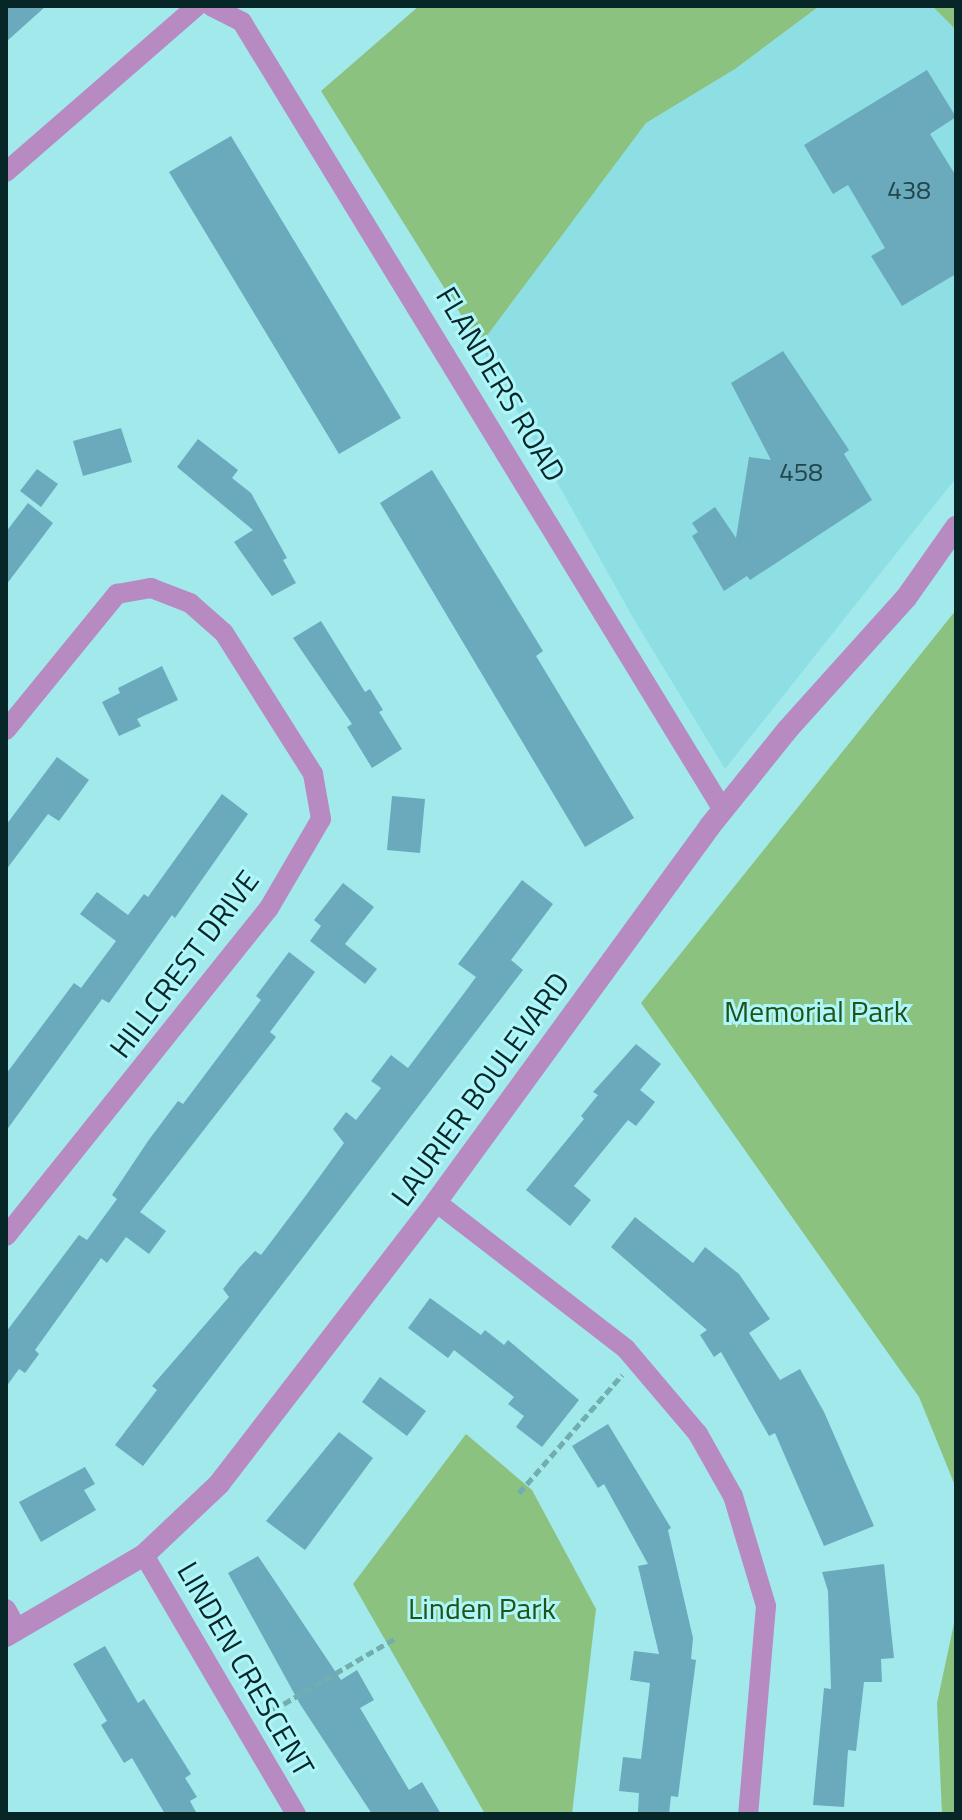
<!DOCTYPE html>
<style>
body{margin:0}
#map{position:relative;width:962px;height:1820px;overflow:hidden;background:#a2e9ec;font-family:"Titillium Web",sans-serif}
div>[style]{position:absolute}
[style*='--x']{left:calc(var(--x)*1px);top:calc(var(--y)*1px);width:calc(var(--w)*1px);rotate:calc(var(--a)*1deg)}
.built>*{inset:0;background:#8ddfe4}
.green>*{inset:0;background:#8cc280}
.building>*{inset:0;background:#6ba9bd}
.path>*{height:5px;margin-top:-2.5px;transform-origin:0;background:repeating-linear-gradient(90deg,#72adaf 0 8px,transparent 0 12px)}
.minor>*{height:20px;margin:-10px;padding:0 10px;transform-origin:10px;border-radius:10px;background:#b78ac1}
.tertiary>*{height:22px;margin:-11px;padding:0 11px;transform-origin:11px;border-radius:11px;background:#b78ac1}
span{translate:-50% -50%;white-space:nowrap;text-align:center;line-height:1.15;-webkit-text-stroke:6px #aff6fa;paint-order:stroke}
.number-label{font-size:26px;color:#20474c}
.number-label span{-webkit-text-stroke-width:0}
.street-label{font-size:30px;color:#072627}
.park-label{font-size:30px;color:#225316}
.frame{position:absolute;inset:0;border:8px solid #072627;pointer-events:none}
</style>
<div id="map">
<div class="built">
<i style="clip-path:polygon(932px 6px,956px 30px,956px 478px,725px 769px,632px 616px,480px 345px,646px 123px,735px 69px,818px 7px)"></i>
</div>
<div class="green">
<i style="clip-path:polygon(419px 6px,829px 6px,818px 7px,735px 69px,646px 123px,480px 345px,321px 91px)"></i>
<i style="clip-path:polygon(932px 6px,956px 6px,956px 30px)"></i>
<i style="clip-path:polygon(956px 610px,956px 1488px,919px 1397px,641px 1003px)"></i>
<i style="clip-path:polygon(466px 1434px,532px 1490px,596px 1609px,572px 1814px,485px 1814px,353px 1584px)"></i>
<i style="clip-path:polygon(956px 1614px,956px 1814px,942px 1814px,937px 1703px)"></i>
</div>
<div class="building">
<i style="clip-path:polygon(6px 6px,46px 6px,6px 42px)"></i>
<i style="clip-path:polygon(927px 70px,956px 117px,930px 134px,956px 176px,956px 274px,902px 306px,871px 256px,885px 248px,848px 185px,833px 194px,804px 145px)"></i>
<i style="clip-path:polygon(231px 136px,401px 418px,339px 454px,169px 172px)"></i>
<i style="clip-path:polygon(783px 351px,849px 450px,844px 454px,872px 500px,750px 580px,747px 576px,724px 591px,692px 536px,698px 532px,692px 523px,715px 507px,736px 538px,749px 457px,771px 460px,731px 383px)"></i>
<i style="clip-path:polygon(121px 428px,132px 462px,83px 476px,73px 441px)"></i>
<i style="clip-path:polygon(198px 439px,238px 470px,232px 478px,251px 493px,287px 558px,283px 560px,296px 583px,272px 596px,234px 542px,253px 530px,177px 467px)"></i>
<i style="clip-path:polygon(37px 469px,58px 484px,41px 507px,20px 491px)"></i>
<i style="clip-path:polygon(432px 470px,543px 651px,536px 656px,634px 818px,585px 847px,380px 503px)"></i>
<i style="clip-path:polygon(28px 503px,53px 523px,6px 585px,6px 532px)"></i>
<i style="clip-path:polygon(321px 621px,365px 692px,370px 689px,383px 710px,379px 712px,402px 749px,372px 768px,347px 727px,352px 724px,293px 638px)"></i>
<i style="clip-path:polygon(162px 666px,178px 700px,137px 719px,141px 726px,119px 736px,102px 702px,120px 693px,118px 688px)"></i>
<i style="clip-path:polygon(57px 757px,89px 780px,59px 821px,48px 814px,6px 870px,6px 825px)"></i>
<i style="clip-path:polygon(222px 794px,248px 814px,175px 918px,172px 915px,109px 1003px,102px 999px,6px 1131px,6px 1074px,74px 983px,81px 988px,116px 941px,80px 914px,97px 892px,128px 915px,144px 894px,148px 897px)"></i>
<i style="clip-path:polygon(392px 796px,425px 799px,420px 853px,387px 850px)"></i>
<i style="clip-path:polygon(522px 880px,553px 904px,511px 960px,523px 970px,143px 1466px,115px 1445px,157px 1390px,152px 1386px,229px 1297px,223px 1289px,240px 1267px,255px 1251px,261px 1255px,307px 1194px,344px 1143px,333px 1129px,346px 1112px,356px 1120px,381px 1088px,371px 1081px,391px 1055px,408px 1068px,465px 992px,476px 977px,458px 964px)"></i>
<i style="clip-path:polygon(343px 883px,374px 907px,345px 944px,377px 969px,365px 984px,310px 941px,321px 926px,314px 920px)"></i>
<i style="clip-path:polygon(289px 952px,315px 972px,270px 1032px,276px 1037px,140px 1212px,166px 1231px,149px 1254px,126px 1237px,107px 1263px,101px 1258px,35px 1350px,39px 1354px,25px 1373px,19px 1369px,6px 1387px,6px 1332px,79px 1235px,87px 1240px,117px 1199px,112px 1195px,148px 1141px,178px 1101px,183px 1104px,261px 1000px,256px 996px)"></i>
<i style="clip-path:polygon(636px 1044px,661px 1064px,640px 1090px,655px 1102px,636px 1126px,628px 1120px,574px 1186px,591px 1200px,570px 1226px,526px 1190px,584px 1119px,581px 1116px,598px 1095px,593px 1092px)"></i>
<i style="clip-path:polygon(635px 1217px,693px 1263px,705px 1247px,739px 1274px,770px 1319px,749px 1333px,780px 1380px,800px 1369px,824px 1412px,874px 1526px,824px 1546px,775px 1433px,769px 1436px,721px 1352px,714px 1357px,700px 1335px,707px 1330px,611px 1247px)"></i>
<i style="clip-path:polygon(430px 1298px,481px 1335px,485px 1330px,504px 1345px,508px 1340px,579px 1400px,542px 1447px,516px 1427px,524px 1416px,508px 1404px,514px 1397px,454px 1350px,448px 1358px,408px 1328px)"></i>
<i style="clip-path:polygon(380px 1377px,426px 1411px,407px 1436px,362px 1402px)"></i>
<i style="clip-path:polygon(608px 1424px,671px 1528px,668px 1530px,693px 1638px,691px 1659px,696px 1660px,678px 1797px,671px 1796px,669px 1814px,638px 1812px,639px 1793px,619px 1791px,623px 1757px,641px 1759px,650px 1683px,630px 1680px,634px 1651px,659px 1654px,638px 1566px,648px 1564px,604px 1484px,598px 1488px,572px 1446px)"></i>
<i style="clip-path:polygon(339px 1432px,373px 1458px,305px 1550px,266px 1521px)"></i>
<i style="clip-path:polygon(85px 1467px,95px 1484px,84px 1490px,96px 1510px,41px 1542px,19px 1502px)"></i>
<i style="clip-path:polygon(258px 1556px,341px 1680px,357px 1670px,374px 1700px,360px 1708px,409px 1790px,422px 1782px,441px 1814px,372px 1814px,300px 1704px,228px 1573px)"></i>
<i style="clip-path:polygon(884px 1564px,894px 1658px,881px 1659px,882px 1682px,864px 1682px,856px 1751px,848px 1750px,844px 1807px,813px 1805px,824px 1688px,831px 1689px,828px 1591px,822px 1572px)"></i>
<i style="clip-path:polygon(105px 1646px,138px 1703px,144px 1699px,191px 1774px,185px 1778px,197px 1797px,190px 1801px,197px 1814px,165px 1814px,132px 1758px,124px 1763px,101px 1725px,107px 1721px,73px 1664px)"></i>
</div>
<div class="path">
<i style="--x:519;--y:1493;--w:157;--a:-48.9"></i>
<i style="--x:263;--y:1716;--w:156;--a:-30.5"></i>
</div>
<div class="minor">
<i style="--x:211;--y:6;--w:35;--a:27"></i>
<i style="--x:242;--y:22;--w:923;--a:58.6"></i>
<i style="--x:6;--y:172;--w:253;--a:-41"></i>
<i style="--x:6;--y:730;--w:176;--a:-50.8"></i>
<i style="--x:117;--y:594;--w:35;--a:-10"></i>
<i style="--x:151;--y:588;--w:42;--a:21"></i>
<i style="--x:190;--y:603;--w:45;--a:41.4"></i>
<i style="--x:224;--y:633;--w:167;--a:57.7"></i>
<i style="--x:313;--y:774;--w:46;--a:79.9"></i>
<i style="--x:321;--y:819;--w:103;--a:120.3"></i>
<i style="--x:269;--y:908;--w:420;--a:128.7"></i>
<i style="--x:436;--y:1202;--w:240;--a:37.7"></i>
<i style="--x:626;--y:1349;--w:111;--a:49.7"></i>
<i style="--x:698;--y:1434;--w:71;--a:60.6"></i>
<i style="--x:733;--y:1496;--w:115;--a:73.3"></i>
<i style="--x:766;--y:1606;--w:209;--a:94.9"></i>
<i style="--x:144;--y:1555;--w:300;--a:59.6"></i>
<i style="--x:6;--y:1609;--w:23;--a:61"></i>
</div>
<div class="tertiary">
<i style="--x:6;--y:1636;--w:160;--a:-30.4"></i>
<i style="--x:144;--y:1555;--w:103;--a:-43.4"></i>
<i style="--x:219;--y:1484;--w:356;--a:-52.4"></i>
<i style="--x:436;--y:1202;--w:465;--a:-53.9"></i>
<i style="--x:710;--y:826;--w:124;--a:-51.2"></i>
<i style="--x:788;--y:729;--w:176;--a:-48"></i>
<i style="--x:906;--y:598;--w:87;--a:-54.8"></i>
</div>
<div class="number-label">
<span style="left:909px;top:190px">438</span>
<span style="left:801px;top:472px">458</span>
</div>
<div class="street-label">
<span style="left:501px;top:384px;rotate:59deg">FLANDERS ROAD</span>
<span style="left:184px;top:964px;rotate:-53deg">HILLCREST DRIVE</span>
<span style="left:480px;top:1089px;rotate:-54deg">LAURIER BOULEVARD</span>
<span style="left:246px;top:1669px;rotate:60deg">LINDEN CRESCENT</span>
</div>
<div class="park-label">
<span style="left:816px;top:1011px">Memorial Park</span>
<span style="left:482px;top:1608px">Linden Park</span>
</div>
<div class="frame"></div>
</div>
